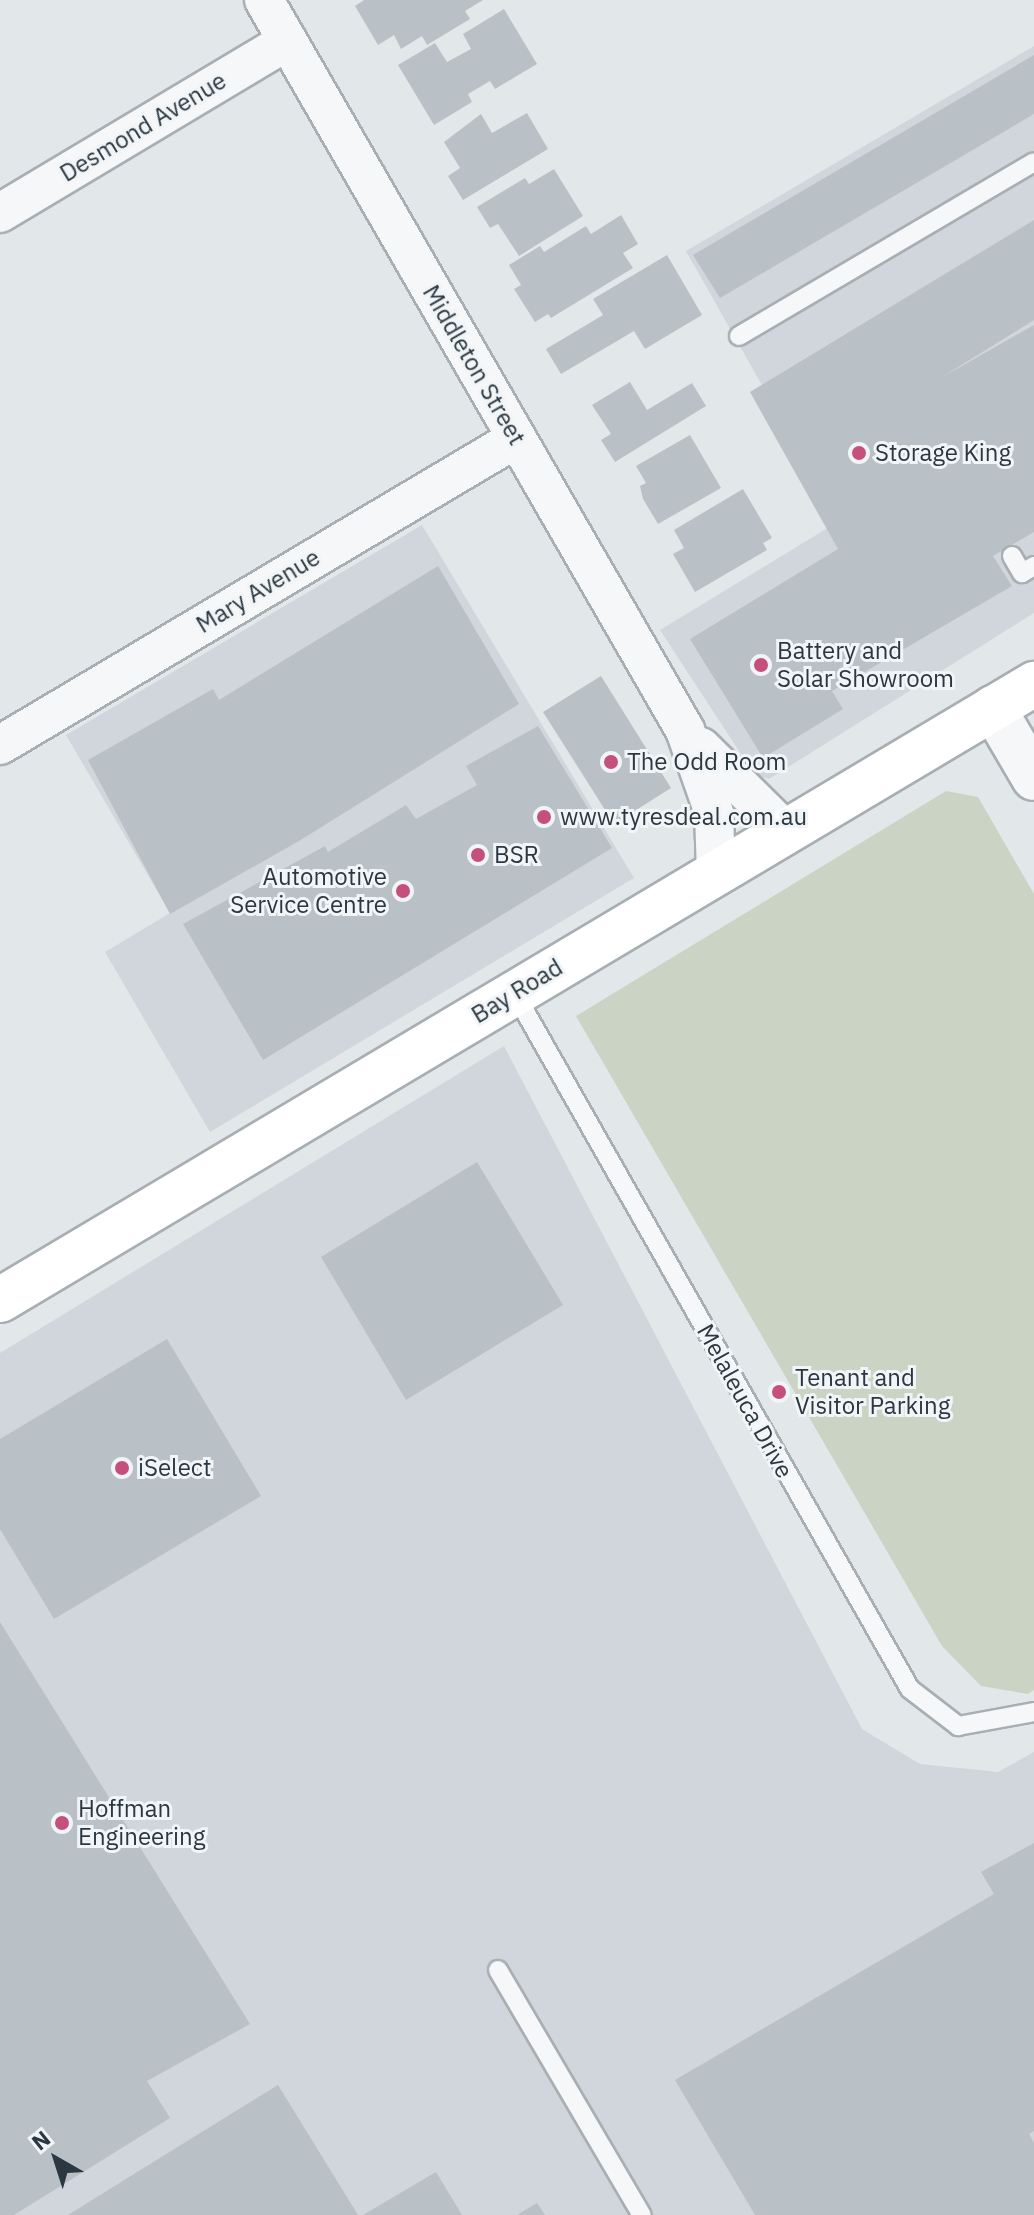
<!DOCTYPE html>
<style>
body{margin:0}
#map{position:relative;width:1034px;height:2215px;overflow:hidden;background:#e2e7ea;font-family:"IBM Plex Sans",sans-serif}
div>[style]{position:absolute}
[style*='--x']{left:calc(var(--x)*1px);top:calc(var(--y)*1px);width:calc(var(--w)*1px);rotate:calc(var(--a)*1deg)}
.built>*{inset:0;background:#d0d6db}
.green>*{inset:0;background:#cbd3c4}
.building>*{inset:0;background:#bac1c6}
.roads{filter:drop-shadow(2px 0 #a7afb4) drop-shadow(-2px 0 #a7afb4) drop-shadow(0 2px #a7afb4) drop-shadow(0 -2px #a7afb4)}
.service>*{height:18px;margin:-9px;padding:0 9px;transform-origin:9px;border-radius:9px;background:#f5f7f8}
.minor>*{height:38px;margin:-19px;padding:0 19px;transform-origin:19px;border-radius:19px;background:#f5f7f8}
.tertiary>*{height:44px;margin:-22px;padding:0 22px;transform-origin:22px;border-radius:22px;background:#f5f7f8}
.secondary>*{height:44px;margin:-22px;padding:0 22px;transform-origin:22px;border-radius:22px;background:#fff}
.dots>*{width:22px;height:22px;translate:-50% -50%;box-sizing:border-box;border:4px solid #f2f5f7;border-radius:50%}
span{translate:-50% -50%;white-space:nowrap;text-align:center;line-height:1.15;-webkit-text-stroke:6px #f2f5f7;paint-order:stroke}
.street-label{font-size:24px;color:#2b3841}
.poi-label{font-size:24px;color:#2b3841}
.left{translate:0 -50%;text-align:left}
.right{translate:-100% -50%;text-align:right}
.north{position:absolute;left:16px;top:2119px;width:80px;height:80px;-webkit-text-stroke:6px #f2f5f7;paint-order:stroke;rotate:321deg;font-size:22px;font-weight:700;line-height:32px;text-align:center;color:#2b3841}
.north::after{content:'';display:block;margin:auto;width:28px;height:36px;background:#2b3841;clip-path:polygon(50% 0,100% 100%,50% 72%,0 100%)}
</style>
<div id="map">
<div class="built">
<i style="clip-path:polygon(1034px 46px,1034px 613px,769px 779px,754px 774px,660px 630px,839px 521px,686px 251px)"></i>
<i style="clip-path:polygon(422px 525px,634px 878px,210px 1132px,105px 952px,170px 913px,66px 735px)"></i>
<i style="clip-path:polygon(504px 1046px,862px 1729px,920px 1764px,998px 1772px,1034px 1752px,1034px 2215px,0 2215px,0 1353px)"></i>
</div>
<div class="green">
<i style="clip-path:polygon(946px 791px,978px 797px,1034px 894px,1034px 1690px,1028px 1694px,981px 1686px,942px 1646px,576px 1016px)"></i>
</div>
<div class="building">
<i style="clip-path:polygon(364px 0,483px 0,465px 11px,470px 19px,427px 45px,422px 36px,401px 49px,394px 35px,378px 45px,355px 6px)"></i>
<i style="clip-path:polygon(504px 9px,537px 64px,495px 89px,490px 81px,468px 94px,472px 102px,434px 125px,398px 65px,435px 43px,447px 62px,471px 49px,463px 34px)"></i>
<i style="clip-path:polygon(1034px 55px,1034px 114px,720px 298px,693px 255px)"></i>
<i style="clip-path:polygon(527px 113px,548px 149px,463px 200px,448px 176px,460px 168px,444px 142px,481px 114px,492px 133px)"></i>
<i style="clip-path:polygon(554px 169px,583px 216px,519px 256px,498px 224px,490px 228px,477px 207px,525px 178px,529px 184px)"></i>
<i style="clip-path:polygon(621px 215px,638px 244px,623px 253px,633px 268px,551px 318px,548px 314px,535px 322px,514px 289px,521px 285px,509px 265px,540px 246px,544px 252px,586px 226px,591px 234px)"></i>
<i style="clip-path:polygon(1034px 220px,1034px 320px,939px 379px,1034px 325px,1034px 532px,993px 556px,1012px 586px,832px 691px,843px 709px,763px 758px,690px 639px,838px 549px,750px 392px)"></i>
<i style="clip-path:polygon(667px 255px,702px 315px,645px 349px,634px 331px,561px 374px,546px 349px,603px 315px,593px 299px)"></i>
<i style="clip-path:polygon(630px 382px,647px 410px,692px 383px,706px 406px,615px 462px,601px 440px,611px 434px,592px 405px)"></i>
<i style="clip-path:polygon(690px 435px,721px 488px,658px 524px,643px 499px,640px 486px,646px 483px,636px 466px)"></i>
<i style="clip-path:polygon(743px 489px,772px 538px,763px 543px,767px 550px,695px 592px,673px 554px,684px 548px,674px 530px)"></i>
<i style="clip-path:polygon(438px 566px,519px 704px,299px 841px,170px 914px,88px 760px,213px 689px,219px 700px)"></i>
<i style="clip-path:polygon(601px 676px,671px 788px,614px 824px,543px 712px)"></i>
<i style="clip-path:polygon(538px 726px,612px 848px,263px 1060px,183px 924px,325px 846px,328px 852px,406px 805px,416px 819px,477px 785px,466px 766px)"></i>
<i style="clip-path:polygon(477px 1162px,563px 1305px,406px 1400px,321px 1257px)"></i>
<i style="clip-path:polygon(167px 1339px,261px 1496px,54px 1619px,0 1529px,0 1439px)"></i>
<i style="clip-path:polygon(0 1622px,250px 2024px,147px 2081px,170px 2118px,14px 2215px,0 2215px)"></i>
<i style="clip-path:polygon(1034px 1843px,1034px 2131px,1029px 2134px,1034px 2143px,1034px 2215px,755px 2215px,675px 2080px,994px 1894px,981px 1872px)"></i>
<i style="clip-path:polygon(278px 2085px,358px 2215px,68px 2215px,142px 2169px)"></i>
<i style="clip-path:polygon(436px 2172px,462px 2215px,363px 2215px)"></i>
<i style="clip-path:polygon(537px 2203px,545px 2215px,517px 2215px)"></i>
</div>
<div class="roads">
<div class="service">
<i style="--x:739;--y:336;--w:342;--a:-30.5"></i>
<i style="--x:1012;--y:556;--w:20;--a:60"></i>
<i style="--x:1022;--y:573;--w:14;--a:-30"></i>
<i style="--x:515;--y:994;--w:799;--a:60.39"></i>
<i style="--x:910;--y:1689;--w:61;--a:37.6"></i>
<i style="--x:958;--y:1726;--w:77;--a:-10.4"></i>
<i style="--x:498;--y:1970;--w:284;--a:59.6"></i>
</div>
<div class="minor">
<i style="--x:264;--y:0;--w:843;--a:60.03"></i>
<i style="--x:685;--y:730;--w:88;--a:70.7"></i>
<i style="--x:714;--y:813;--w:59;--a:88.1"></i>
<i style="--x:0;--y:213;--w:335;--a:-30.9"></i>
<i style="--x:0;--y:745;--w:601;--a:-30.7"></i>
<i style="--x:701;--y:747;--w:118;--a:44.7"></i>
</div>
<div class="tertiary">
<i style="--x:993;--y:708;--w:81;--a:59.6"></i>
</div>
<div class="secondary">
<i style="--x:0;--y:1300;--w:1204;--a:-30.78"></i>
</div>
</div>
<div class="dots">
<i style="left:859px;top:453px;background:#c6507c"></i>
<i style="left:761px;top:665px;background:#c6507c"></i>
<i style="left:611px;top:762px;background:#c6507c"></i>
<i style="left:544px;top:817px;background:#c6507c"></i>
<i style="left:478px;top:855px;background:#c6507c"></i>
<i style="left:403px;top:891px;background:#c6507c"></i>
<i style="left:779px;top:1392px;background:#c6507c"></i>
<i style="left:122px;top:1468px;background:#c6507c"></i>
<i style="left:62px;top:1823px;background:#c6507c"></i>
</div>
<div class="street-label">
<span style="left:143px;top:127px;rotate:-31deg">Desmond Avenue</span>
<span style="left:474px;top:365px;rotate:60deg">Middleton Street</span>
<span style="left:258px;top:591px;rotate:-31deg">Mary Avenue</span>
<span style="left:517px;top:991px;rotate:-31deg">Bay Road</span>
<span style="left:745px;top:1401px;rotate:61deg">Melaleuca Drive</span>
</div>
<div class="poi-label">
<span class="left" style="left:875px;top:453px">Storage King</span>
<span class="left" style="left:777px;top:665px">Battery and<br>Solar Showroom</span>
<span class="left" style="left:627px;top:762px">The Odd Room</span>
<span class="left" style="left:560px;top:817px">www.tyresdeal.com.au</span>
<span class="left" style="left:494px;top:855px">BSR</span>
<span class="right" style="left:387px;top:891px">Automotive<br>Service Centre</span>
<span class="left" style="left:795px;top:1392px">Tenant and<br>Visitor Parking</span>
<span class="left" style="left:138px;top:1468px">iSelect</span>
<span class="left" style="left:78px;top:1823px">Hoffman<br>Engineering</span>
</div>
<div class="north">N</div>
</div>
